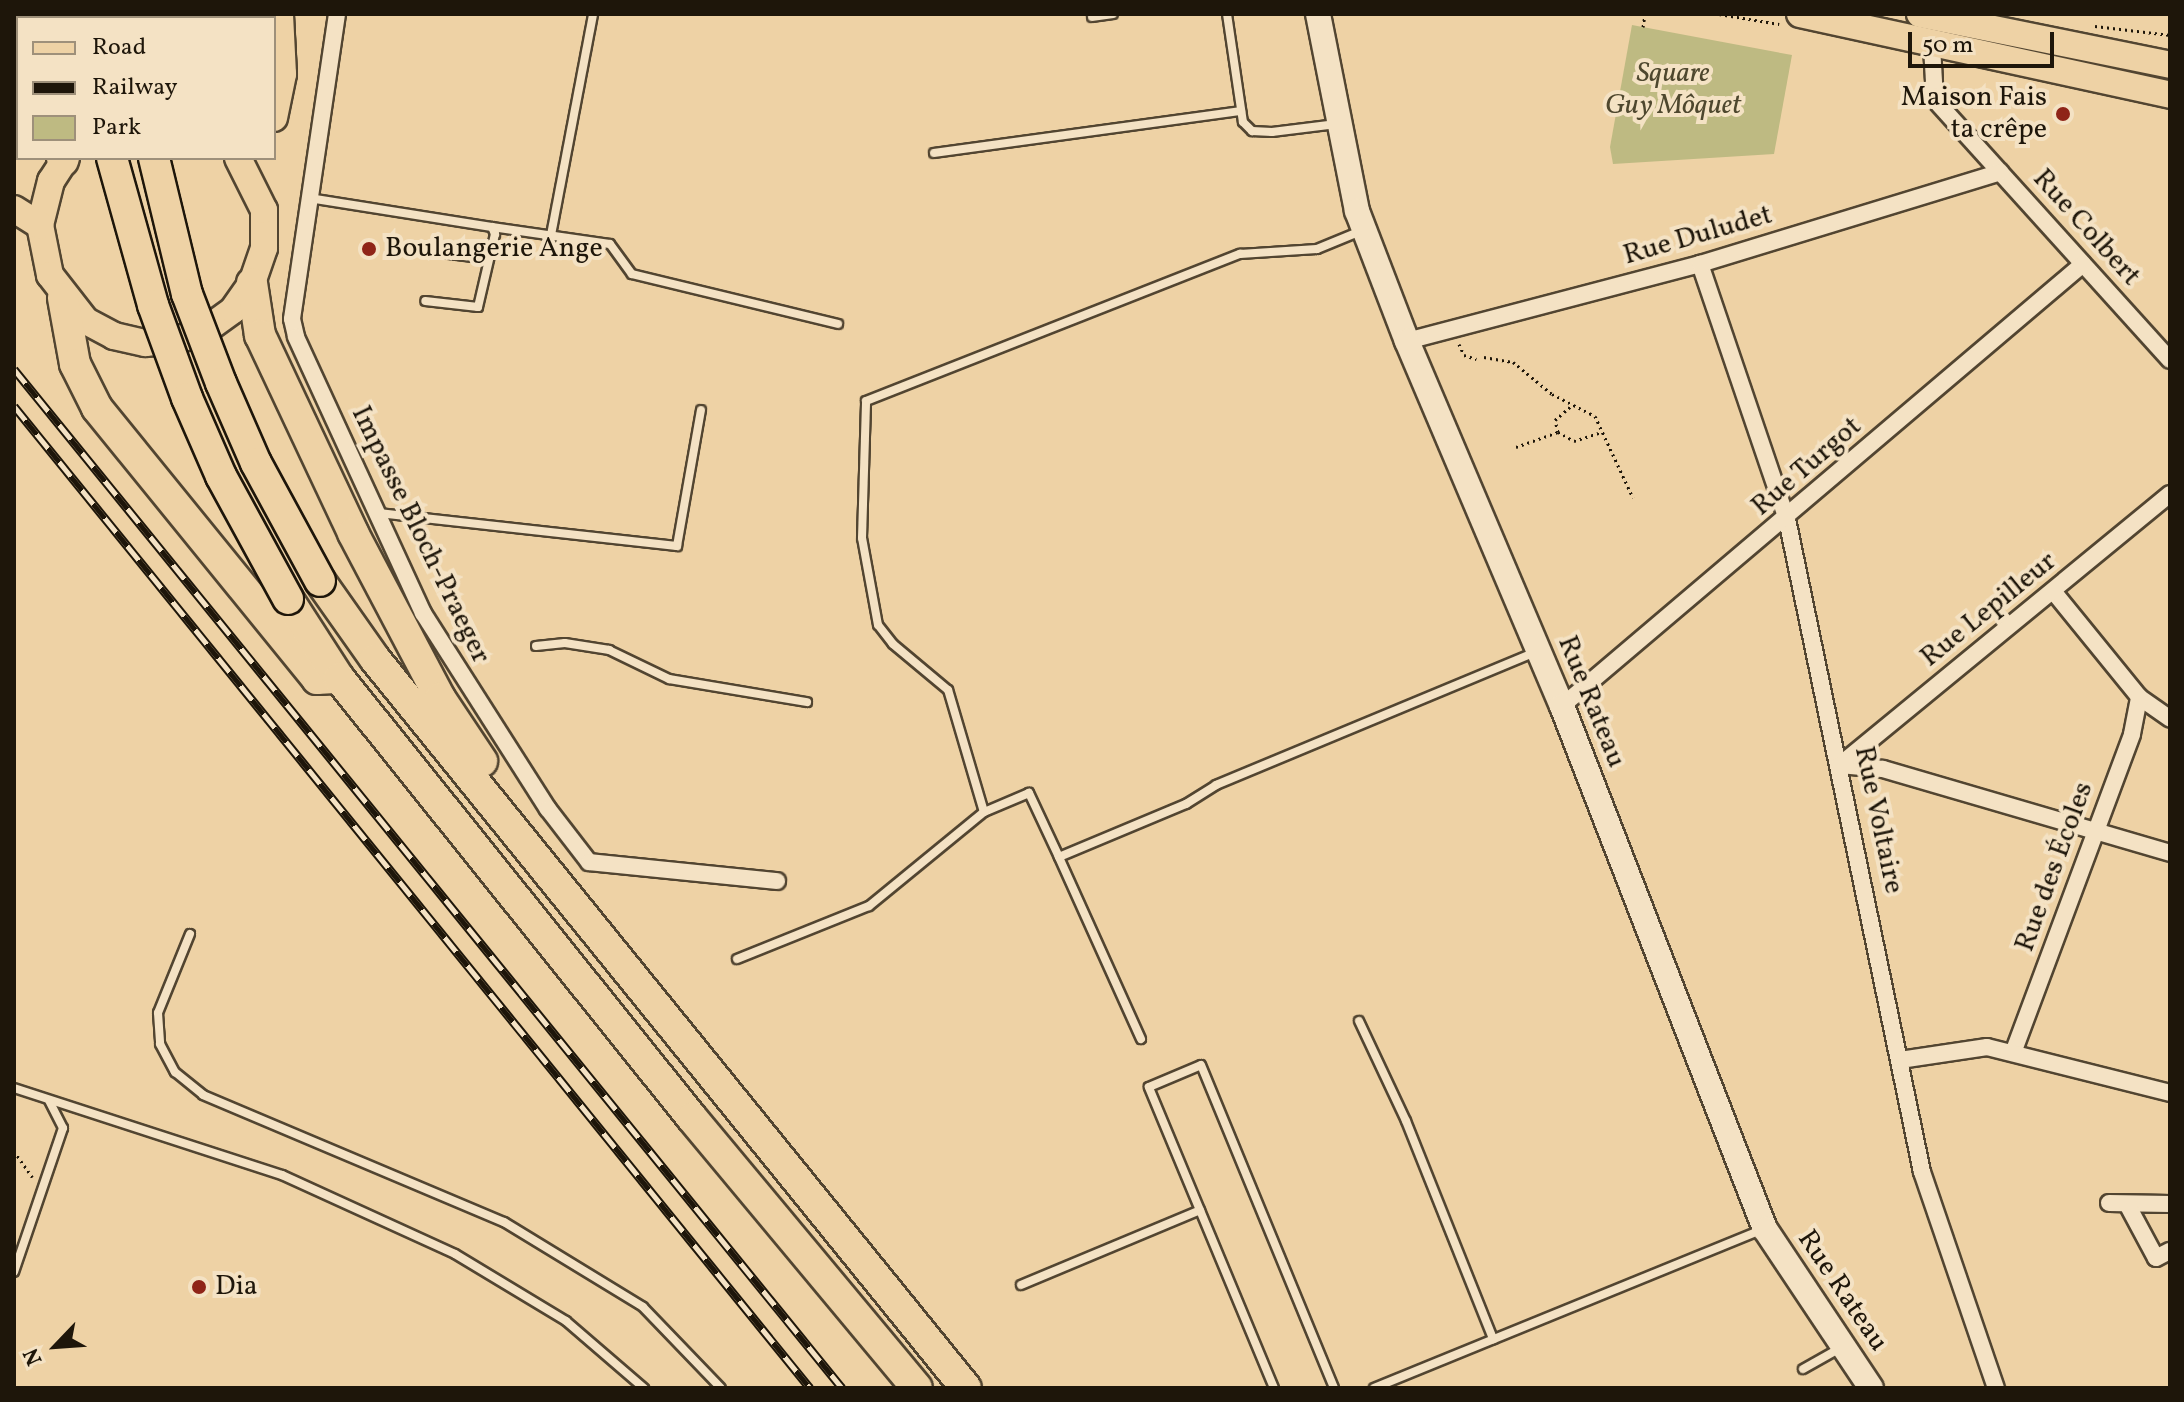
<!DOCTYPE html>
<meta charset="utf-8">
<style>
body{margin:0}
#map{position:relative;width:2184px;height:1402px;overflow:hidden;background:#eed2a5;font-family:Vollkorn,serif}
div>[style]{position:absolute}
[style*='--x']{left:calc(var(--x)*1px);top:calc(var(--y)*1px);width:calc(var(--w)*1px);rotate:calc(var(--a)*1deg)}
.green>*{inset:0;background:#beba82}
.path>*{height:3px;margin-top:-1.5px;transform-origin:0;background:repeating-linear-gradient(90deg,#1e160a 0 2px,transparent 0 6px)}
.roads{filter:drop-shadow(2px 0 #524531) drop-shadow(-2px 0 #524531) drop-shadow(0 2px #524531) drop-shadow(0 -2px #524531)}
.lane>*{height:8px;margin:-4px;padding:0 4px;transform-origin:4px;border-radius:4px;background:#f4e2c4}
.street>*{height:16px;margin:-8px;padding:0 8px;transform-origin:8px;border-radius:8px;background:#f4e2c4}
.secondary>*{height:24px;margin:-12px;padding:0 12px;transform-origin:12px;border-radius:12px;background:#f4e2c4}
.primary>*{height:26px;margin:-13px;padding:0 13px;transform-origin:13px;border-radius:13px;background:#eed2a5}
.highway>*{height:30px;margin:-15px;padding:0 15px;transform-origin:15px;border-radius:15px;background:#eed2a5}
.rail>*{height:9px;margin-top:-4.5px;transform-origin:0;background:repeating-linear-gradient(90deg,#f4e2c4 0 18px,#1e160a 0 36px);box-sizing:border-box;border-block:2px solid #1e160a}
.bridges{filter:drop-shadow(2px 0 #1e160a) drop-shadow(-2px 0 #1e160a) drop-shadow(0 2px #1e160a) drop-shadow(0 -2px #1e160a)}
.highway-bridge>*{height:30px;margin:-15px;padding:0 15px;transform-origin:15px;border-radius:15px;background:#eed2a5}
.dots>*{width:22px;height:22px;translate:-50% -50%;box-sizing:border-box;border:4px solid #f4e2c4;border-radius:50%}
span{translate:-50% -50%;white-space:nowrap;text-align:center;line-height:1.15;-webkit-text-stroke:8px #f4e2c4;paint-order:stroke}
.park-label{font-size:28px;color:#4e472e;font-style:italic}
.poi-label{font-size:28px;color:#1e160a}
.right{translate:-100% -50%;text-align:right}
.left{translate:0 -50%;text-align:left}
.street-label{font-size:28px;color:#1e160a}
.frame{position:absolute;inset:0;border:16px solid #1e160a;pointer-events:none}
.legend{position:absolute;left:16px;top:16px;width:260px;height:144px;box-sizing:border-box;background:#f4e2c4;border:2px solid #9e907a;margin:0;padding:10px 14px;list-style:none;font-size:24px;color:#1e160a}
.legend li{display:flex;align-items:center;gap:16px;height:40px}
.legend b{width:40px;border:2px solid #9e907a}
.north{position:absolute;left:16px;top:1306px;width:80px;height:80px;-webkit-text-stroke:6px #f4e2c4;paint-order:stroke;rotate:245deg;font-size:22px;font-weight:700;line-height:32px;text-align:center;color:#1e160a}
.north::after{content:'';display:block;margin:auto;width:28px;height:36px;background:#1e160a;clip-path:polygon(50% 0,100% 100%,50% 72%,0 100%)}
.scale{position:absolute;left:1908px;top:32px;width:146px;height:36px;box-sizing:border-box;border:4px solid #1e160a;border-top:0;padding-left:10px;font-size:24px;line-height:28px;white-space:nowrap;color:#1e160a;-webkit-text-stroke:6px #f4e2c4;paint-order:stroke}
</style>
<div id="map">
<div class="green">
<i style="clip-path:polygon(1632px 25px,1792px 55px,1774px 154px,1613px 164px,1610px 147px)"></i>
</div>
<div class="path">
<i style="--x:1719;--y:14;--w:61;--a:9.5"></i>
<i style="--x:2095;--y:26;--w:76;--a:6.8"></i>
<i style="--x:1643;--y:27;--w:13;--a:-81"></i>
<i style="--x:1459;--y:344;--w:12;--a:66"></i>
<i style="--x:1464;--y:355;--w:13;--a:18"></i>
<i style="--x:1484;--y:357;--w:29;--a:10"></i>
<i style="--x:1513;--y:362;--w:50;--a:39.4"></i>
<i style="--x:1552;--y:394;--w:48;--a:27.1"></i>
<i style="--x:1595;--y:416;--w:90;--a:65.1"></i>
<i style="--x:1558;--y:432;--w:12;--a:-104"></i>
<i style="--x:1555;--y:420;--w:23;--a:-41"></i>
<i style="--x:1516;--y:447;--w:45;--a:-19.7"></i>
<i style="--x:1558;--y:432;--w:18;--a:29"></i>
<i style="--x:1574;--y:441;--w:28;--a:-18"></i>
<i style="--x:14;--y:1151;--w:32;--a:55"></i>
</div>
<div class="roads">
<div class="lane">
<i style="--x:1227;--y:14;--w:109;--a:81.6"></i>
<i style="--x:1243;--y:122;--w:13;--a:45"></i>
<i style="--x:1252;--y:131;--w:20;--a:3"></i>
<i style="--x:1272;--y:132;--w:65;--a:-7"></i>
<i style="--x:1092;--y:17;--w:21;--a:-8"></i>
<i style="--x:934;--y:153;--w:310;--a:-7.8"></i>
<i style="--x:309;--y:198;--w:185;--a:9"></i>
<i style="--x:492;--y:227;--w:8;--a:67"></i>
<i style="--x:495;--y:234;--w:75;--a:103.1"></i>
<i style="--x:478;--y:307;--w:53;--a:-173.5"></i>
<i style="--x:492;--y:227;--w:119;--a:8.2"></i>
<i style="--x:610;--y:244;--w:37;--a:54"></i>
<i style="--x:632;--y:274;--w:212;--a:13.6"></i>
<i style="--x:551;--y:235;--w:225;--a:-79.2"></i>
<i style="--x:433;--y:252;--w:56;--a:7.1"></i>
<i style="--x:378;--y:513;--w:301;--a:6.3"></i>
<i style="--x:677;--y:546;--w:138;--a:-80"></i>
<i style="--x:536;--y:646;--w:29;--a:-6"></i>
<i style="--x:565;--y:643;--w:45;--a:9"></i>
<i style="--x:609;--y:650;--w:67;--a:25.8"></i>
<i style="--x:669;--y:679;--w:140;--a:9.5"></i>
<i style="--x:1059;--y:857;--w:71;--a:-115.1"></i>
<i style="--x:1029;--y:793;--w:49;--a:157.1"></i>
<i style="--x:984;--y:812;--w:127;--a:-106.4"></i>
<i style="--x:948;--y:690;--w:72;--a:-140.1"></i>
<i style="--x:893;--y:644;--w:24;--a:-128"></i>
<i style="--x:878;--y:625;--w:88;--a:-100.4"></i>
<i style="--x:862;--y:538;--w:137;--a:-88.3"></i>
<i style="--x:866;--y:401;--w:402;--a:-21.5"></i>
<i style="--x:1240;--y:254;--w:77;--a:-3.7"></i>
<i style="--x:1317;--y:249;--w:50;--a:-22.4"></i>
<i style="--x:190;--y:934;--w:85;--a:112.1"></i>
<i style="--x:158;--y:1013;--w:31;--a:86"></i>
<i style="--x:160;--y:1044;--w:32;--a:62"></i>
<i style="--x:175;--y:1072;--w:36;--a:39"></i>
<i style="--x:203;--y:1095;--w:327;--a:22.9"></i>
<i style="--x:504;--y:1222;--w:163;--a:31.4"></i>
<i style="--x:643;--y:1307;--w:112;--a:46.1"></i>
<i style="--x:737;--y:959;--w:142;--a:-21.9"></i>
<i style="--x:869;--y:906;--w:149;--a:-39.3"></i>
<i style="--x:1359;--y:1021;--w:110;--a:64.8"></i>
<i style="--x:1406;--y:1121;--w:235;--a:68.2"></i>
<i style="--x:1141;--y:1039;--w:200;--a:-114.3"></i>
<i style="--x:1059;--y:857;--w:138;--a:-22.7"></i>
<i style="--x:1186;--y:804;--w:36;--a:-32"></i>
<i style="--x:1216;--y:785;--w:349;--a:-22.6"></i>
<i style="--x:14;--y:1088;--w:282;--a:18"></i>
<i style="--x:282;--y:1175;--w:190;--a:24.5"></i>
<i style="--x:455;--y:1254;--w:130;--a:31.1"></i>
<i style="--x:566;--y:1321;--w:103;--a:40.7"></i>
<i style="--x:14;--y:1272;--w:152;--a:-71.2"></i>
<i style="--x:63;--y:1128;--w:30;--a:-117"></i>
<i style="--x:1021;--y:1285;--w:194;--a:-22.7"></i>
<i style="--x:1803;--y:1369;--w:45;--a:-29.4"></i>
<i style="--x:1274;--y:1388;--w:326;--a:-112.6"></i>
<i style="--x:1149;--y:1087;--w:56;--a:-22.9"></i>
<i style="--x:1201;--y:1065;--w:349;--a:67.6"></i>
<i style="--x:1374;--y:1388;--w:421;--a:-22.2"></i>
</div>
<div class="street">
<i style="--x:337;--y:14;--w:308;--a:98.4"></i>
<i style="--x:292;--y:319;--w:18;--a:77"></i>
<i style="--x:296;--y:337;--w:304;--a:65.3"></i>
<i style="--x:423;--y:613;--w:232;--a:57.5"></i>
<i style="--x:548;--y:809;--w:67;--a:52.3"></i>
<i style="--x:589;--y:862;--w:189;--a:5.8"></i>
<i style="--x:1932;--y:46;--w:54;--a:86.8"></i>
<i style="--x:1935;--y:100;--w:350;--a:47.9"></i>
<i style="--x:1700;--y:264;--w:269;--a:71.2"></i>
<i style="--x:1787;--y:519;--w:667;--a:78.32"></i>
<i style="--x:1922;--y:1172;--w:228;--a:71.1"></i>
<i style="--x:1407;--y:341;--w:303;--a:-14.7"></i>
<i style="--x:1700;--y:264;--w:314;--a:-17"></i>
<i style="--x:2053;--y:591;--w:136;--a:50.9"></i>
<i style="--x:2139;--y:697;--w:38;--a:35"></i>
<i style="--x:1562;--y:706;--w:683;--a:-40.31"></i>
<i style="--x:1840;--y:765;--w:427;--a:-39.4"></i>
<i style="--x:1840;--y:765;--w:43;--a:5.3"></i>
<i style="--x:1883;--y:769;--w:299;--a:16.3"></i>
<i style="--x:2013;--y:1053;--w:340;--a:-69.5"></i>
<i style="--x:2132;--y:734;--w:38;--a:-79"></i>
<i style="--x:1900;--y:1060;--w:88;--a:-8.5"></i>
<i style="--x:1987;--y:1047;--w:189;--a:14.1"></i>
<i style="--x:2109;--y:1203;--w:61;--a:0.9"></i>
<i style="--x:2127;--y:1204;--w:61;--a:61.8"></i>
<i style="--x:2156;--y:1258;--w:16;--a:-27"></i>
</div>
<div class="secondary">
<i style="--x:1318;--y:14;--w:201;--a:78.8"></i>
<i style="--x:1357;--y:211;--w:139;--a:69"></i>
<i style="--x:1407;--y:341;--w:397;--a:67"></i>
<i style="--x:1562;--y:706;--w:561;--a:68.79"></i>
<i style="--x:1765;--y:1229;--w:191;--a:56.3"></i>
</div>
<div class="primary">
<i style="--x:1800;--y:14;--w:379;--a:12.3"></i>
<i style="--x:1920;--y:14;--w:255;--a:11.5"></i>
<i style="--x:274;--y:118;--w:45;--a:-78.4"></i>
<i style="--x:283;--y:74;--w:60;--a:-92.9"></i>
<i style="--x:66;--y:158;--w:27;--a:123"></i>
<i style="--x:51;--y:181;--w:45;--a:104"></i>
<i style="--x:40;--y:225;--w:51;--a:78.7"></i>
<i style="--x:50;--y:275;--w:58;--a:52"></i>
<i style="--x:86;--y:321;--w:32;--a:28"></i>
<i style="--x:114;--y:336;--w:32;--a:13"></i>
<i style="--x:145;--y:343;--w:33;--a:-5"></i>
<i style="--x:178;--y:340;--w:31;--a:-21"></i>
<i style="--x:207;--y:329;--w:32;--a:-36"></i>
<i style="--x:233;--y:310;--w:33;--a:-55"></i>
<i style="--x:252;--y:283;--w:37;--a:-71"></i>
<i style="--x:264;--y:248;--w:38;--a:-90"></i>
<i style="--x:264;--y:210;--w:58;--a:-116.6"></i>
<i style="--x:14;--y:209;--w:31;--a:32"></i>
</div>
<div class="highway">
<i style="--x:31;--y:14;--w:4;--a:90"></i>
<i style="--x:92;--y:14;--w:4;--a:76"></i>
<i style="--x:137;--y:14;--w:4;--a:76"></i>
<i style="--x:198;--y:14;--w:4;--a:90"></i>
<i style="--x:62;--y:158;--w:3;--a:72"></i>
<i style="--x:252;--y:283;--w:53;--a:81.3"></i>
<i style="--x:260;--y:335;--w:219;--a:64.8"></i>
<i style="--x:353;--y:533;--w:187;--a:62.2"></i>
<i style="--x:440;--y:698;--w:76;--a:56.3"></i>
<i style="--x:63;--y:298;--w:67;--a:79.7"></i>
<i style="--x:75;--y:364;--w:49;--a:63.4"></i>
<i style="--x:97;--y:408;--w:349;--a:50.9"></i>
<i style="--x:317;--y:679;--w:22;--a:-3"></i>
<i style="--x:320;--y:581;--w:95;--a:54.8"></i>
<i style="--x:375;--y:659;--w:938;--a:50.97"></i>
<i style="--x:288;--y:599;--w:94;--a:57.2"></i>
<i style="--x:339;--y:678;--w:564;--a:51.26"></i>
<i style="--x:692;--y:1118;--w:351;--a:50.2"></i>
</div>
</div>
<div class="rail">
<i style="--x:14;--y:369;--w:1313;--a:50.9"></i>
<i style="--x:14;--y:406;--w:1264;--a:50.97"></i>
</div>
<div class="bridges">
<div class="highway-bridge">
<i style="--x:112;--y:158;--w:153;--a:74.4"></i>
<i style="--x:153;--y:305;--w:99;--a:69.9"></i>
<i style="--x:187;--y:398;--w:85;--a:66.4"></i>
<i style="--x:221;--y:476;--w:140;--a:61.4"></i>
<i style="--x:154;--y:158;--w:140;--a:76.4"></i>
<i style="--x:187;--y:294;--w:95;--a:69.1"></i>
<i style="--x:221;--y:383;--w:87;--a:66.4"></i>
<i style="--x:256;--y:463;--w:134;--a:61.5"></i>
</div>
</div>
<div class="dots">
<i style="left:2063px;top:114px;background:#8f2418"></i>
<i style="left:369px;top:249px;background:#8f2418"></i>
<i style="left:199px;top:1287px;background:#8f2418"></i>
</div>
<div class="park-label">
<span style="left:1673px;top:90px">Square<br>Guy Môquet</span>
</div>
<div class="poi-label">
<span class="right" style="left:2047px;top:114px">Maison Fais<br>ta crêpe</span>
<span class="left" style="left:385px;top:249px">Boulangerie Ange</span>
<span class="left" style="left:215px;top:1287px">Dia</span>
</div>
<div class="street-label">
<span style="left:2086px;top:228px;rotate:48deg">Rue Colbert</span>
<span style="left:1698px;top:236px;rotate:-16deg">Rue Duludet</span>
<span style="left:1807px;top:467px;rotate:-41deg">Rue Turgot</span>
<span style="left:420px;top:535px;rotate:64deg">Impasse Bloch-Praeger</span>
<span style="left:1989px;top:610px;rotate:-39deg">Rue Lepilleur</span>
<span style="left:1591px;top:702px;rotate:68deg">Rue Rateau</span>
<span style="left:1878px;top:820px;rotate:78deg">Rue Voltaire</span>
<span style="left:2055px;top:867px;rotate:-70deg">Rue des Écoles</span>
<span style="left:1842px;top:1291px;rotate:56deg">Rue Rateau</span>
</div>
<div class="frame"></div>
<ul class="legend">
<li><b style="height:10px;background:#eed2a5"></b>Road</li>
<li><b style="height:10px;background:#1e160a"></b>Railway</li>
<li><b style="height:22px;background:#beba82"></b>Park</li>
</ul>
<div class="north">N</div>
<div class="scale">50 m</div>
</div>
